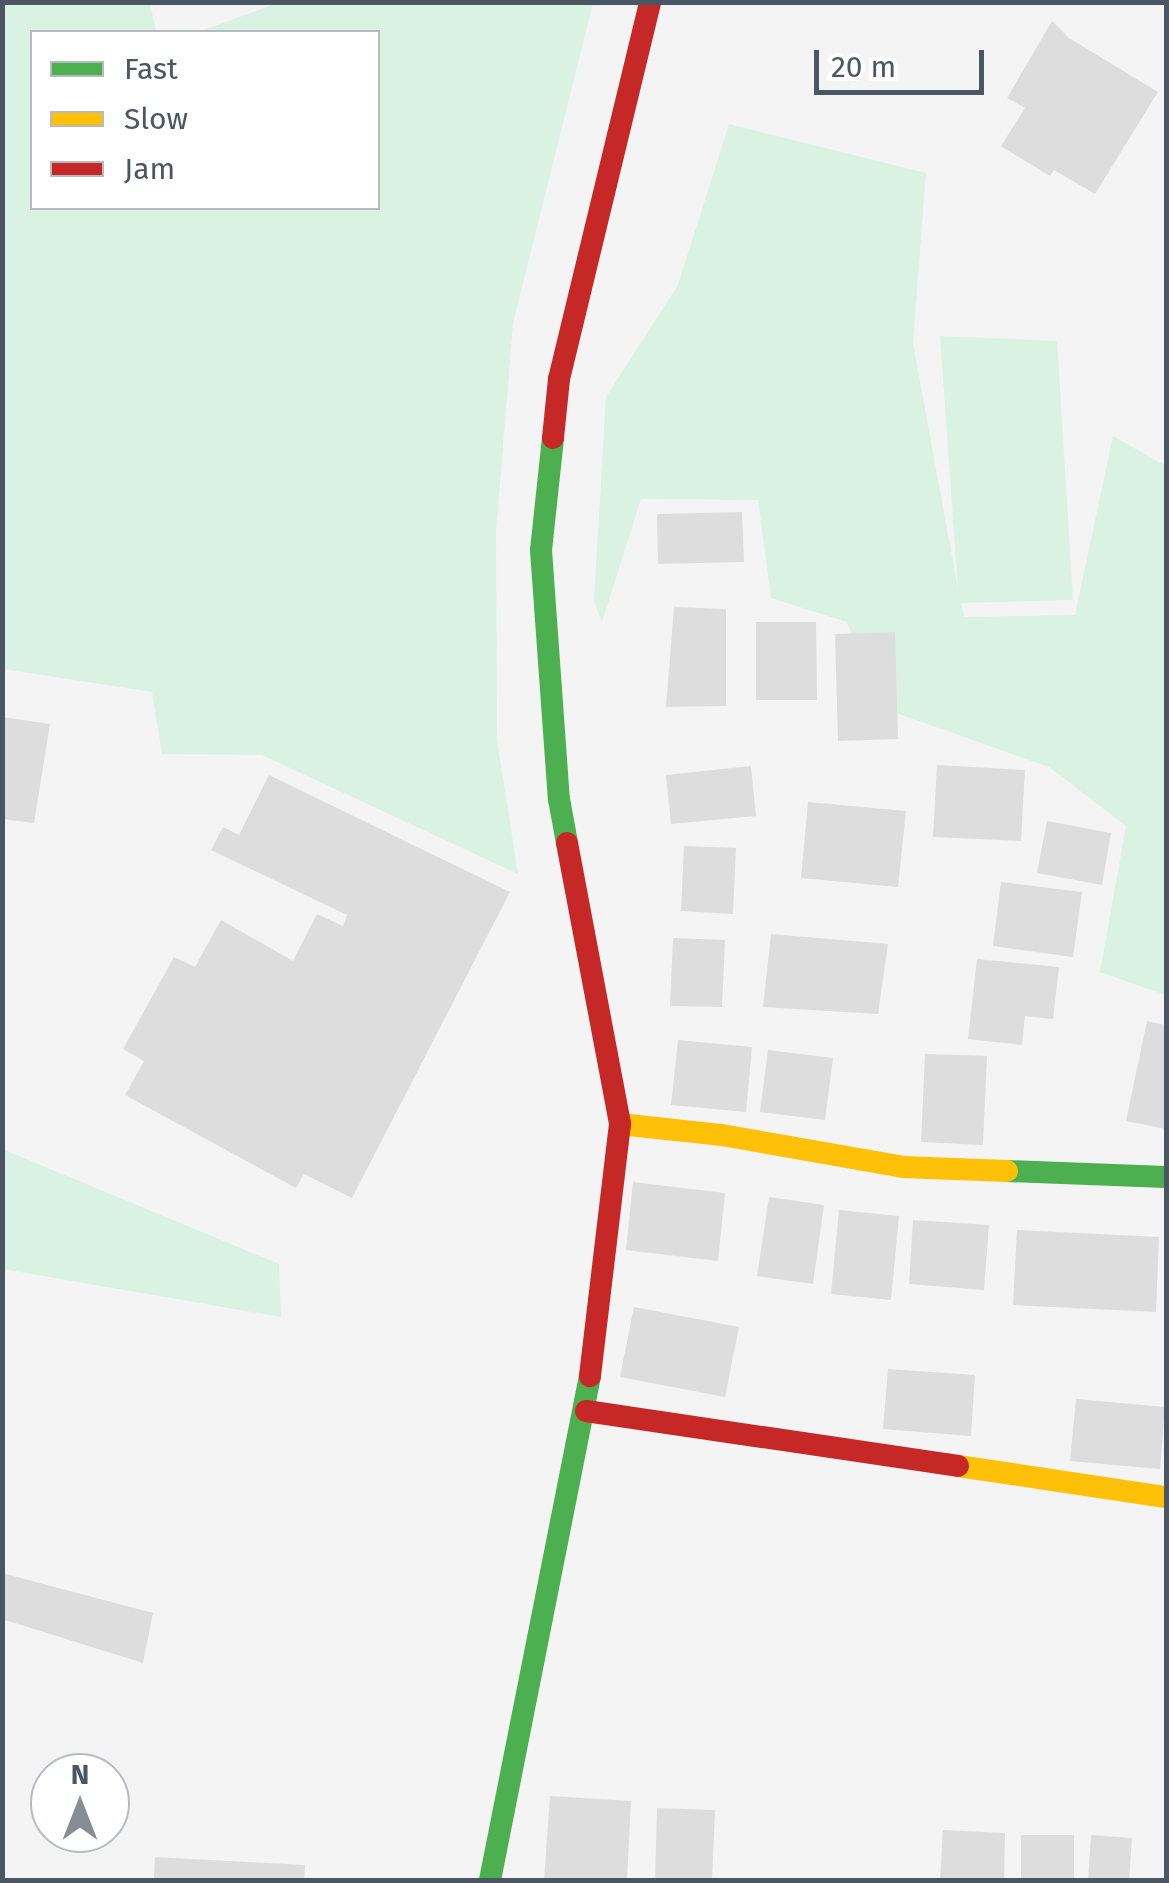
<!DOCTYPE html>
<style>
body{margin:0}
#map{position:relative;width:1169px;height:1883px;overflow:hidden;background:#f4f4f4;font-family:"Fira Sans",sans-serif}
div>[style]{position:absolute}
[style*='--x']{left:calc(var(--x)*1px);top:calc(var(--y)*1px);width:calc(var(--w)*1px);rotate:calc(var(--a)*1deg)}
.green>*{inset:0;background:#d9f2e3}
.building>*{inset:0;background:#ddddde}
.fast>*{height:22px;margin:-11px;padding:0 11px;transform-origin:11px;border-radius:11px;background:#4caf50}
.slow>*{height:22px;margin:-11px;padding:0 11px;transform-origin:11px;border-radius:11px;background:#ffc107}
.jam>*{height:22px;margin:-11px;padding:0 11px;transform-origin:11px;border-radius:11px;background:#c62828}
span{translate:-50% -50%;white-space:nowrap;text-align:center;line-height:1.15;-webkit-text-stroke:8px #fff;paint-order:stroke}
.frame{position:absolute;inset:0;border:5px solid #4a5661;pointer-events:none}
.legend{position:absolute;left:30px;top:30px;width:350px;height:180px;box-sizing:border-box;background:#fff;border:2px solid #b7bbc0;margin:0;padding:12px 18px;list-style:none;font-size:30px;color:#4a5661}
.legend li{display:flex;align-items:center;gap:20px;height:50px}
.legend b{width:50px;border:2px solid #b7bbc0}
.north{position:absolute;left:30px;top:1753px;width:100px;height:100px;box-sizing:border-box;background:#fff;border:2px solid #b7bbc0;border-radius:50%;rotate:0deg;font-size:28px;font-weight:700;line-height:40px;text-align:center;color:#4a5661}
.north::after{content:'';display:block;margin:auto;width:35px;height:45px;background:#868d94;clip-path:polygon(50% 0,100% 100%,50% 72%,0 100%)}
.scale{position:absolute;left:814px;top:50px;width:170px;height:45px;box-sizing:border-box;border:5px solid #4a5661;border-top:0;padding-left:12px;font-size:30px;line-height:35px;white-space:nowrap;color:#4a5661;-webkit-text-stroke:8px #fff;paint-order:stroke}
</style>
<div id="map">
<div class="green">
<i style="clip-path:polygon(2px 3px,150px 3px,156px 32px,32px 32px,32px 208px,378px 208px,378px 32px,198px 32px,278px 3px,593px 3px,513px 323px,496px 532px,497px 740px,518px 874px,262px 755px,162px 754px,152px 692px,3px 669px)"></i>
<i style="clip-path:polygon(729px 124px,926px 173px,913px 343px,958px 589px,940px 336px,1057px 341px,1073px 600px,961px 603px,964px 617px,1075px 615px,1113px 436px,1166px 466px,1166px 995px,1100px 972px,1126px 826px,1049px 767px,882px 708px,847px 622px,771px 598px,758px 500px,641px 499px,602px 622px,594px 601px,606px 397px,678px 285px)"></i>
<i style="clip-path:polygon(2px 1149px,279px 1264px,281px 1317px,3px 1269px)"></i>
</div>
<div class="building">
<i style="clip-path:polygon(1052px 21px,1069px 38px,1158px 92px,1095px 194px,1054px 170px,1050px 176px,1001px 146px,1025px 108px,1007px 98px)"></i>
<i style="clip-path:polygon(742px 512px,744px 562px,658px 564px,657px 514px)"></i>
<i style="clip-path:polygon(674px 607px,726px 609px,726px 706px,666px 707px)"></i>
<i style="clip-path:polygon(756px 622px,816px 622px,817px 700px,756px 700px)"></i>
<i style="clip-path:polygon(895px 632px,898px 739px,838px 741px,835px 634px)"></i>
<i style="clip-path:polygon(2px 717px,50px 724px,34px 823px,2px 819px)"></i>
<i style="clip-path:polygon(937px 765px,1025px 770px,1021px 841px,933px 837px)"></i>
<i style="clip-path:polygon(751px 766px,756px 816px,671px 824px,666px 775px)"></i>
<i style="clip-path:polygon(269px 775px,510px 892px,352px 1198px,304px 1174px,296px 1188px,125px 1095px,144px 1061px,123px 1049px,174px 957px,195px 967px,221px 920px,293px 961px,317px 914px,343px 926px,347px 915px,211px 850px,223px 827px,239px 835px)"></i>
<i style="clip-path:polygon(808px 802px,906px 811px,898px 887px,801px 878px)"></i>
<i style="clip-path:polygon(1047px 821px,1111px 833px,1102px 885px,1037px 873px)"></i>
<i style="clip-path:polygon(684px 846px,736px 848px,733px 914px,681px 911px)"></i>
<i style="clip-path:polygon(1001px 882px,1082px 892px,1073px 957px,993px 946px)"></i>
<i style="clip-path:polygon(771px 934px,888px 944px,878px 1014px,763px 1007px)"></i>
<i style="clip-path:polygon(673px 938px,725px 940px,722px 1007px,670px 1006px)"></i>
<i style="clip-path:polygon(977px 959px,1059px 967px,1053px 1019px,1025px 1016px,1022px 1045px,968px 1039px)"></i>
<i style="clip-path:polygon(1147px 1021px,1166px 1025px,1166px 1129px,1126px 1121px)"></i>
<i style="clip-path:polygon(678px 1040px,752px 1047px,746px 1112px,671px 1105px)"></i>
<i style="clip-path:polygon(768px 1050px,833px 1058px,825px 1120px,760px 1112px)"></i>
<i style="clip-path:polygon(925px 1054px,987px 1056px,983px 1145px,921px 1142px)"></i>
<i style="clip-path:polygon(633px 1182px,725px 1193px,718px 1261px,626px 1250px)"></i>
<i style="clip-path:polygon(769px 1197px,824px 1205px,813px 1284px,757px 1276px)"></i>
<i style="clip-path:polygon(839px 1210px,899px 1216px,891px 1300px,831px 1294px)"></i>
<i style="clip-path:polygon(913px 1220px,989px 1225px,984px 1290px,909px 1284px)"></i>
<i style="clip-path:polygon(1017px 1230px,1159px 1237px,1156px 1312px,1013px 1305px)"></i>
<i style="clip-path:polygon(634px 1307px,739px 1327px,725px 1397px,620px 1377px)"></i>
<i style="clip-path:polygon(888px 1369px,975px 1375px,971px 1436px,883px 1429px)"></i>
<i style="clip-path:polygon(1076px 1399px,1165px 1407px,1160px 1469px,1070px 1461px)"></i>
<i style="clip-path:polygon(2px 1573px,153px 1613px,143px 1663px,2px 1619px)"></i>
<i style="clip-path:polygon(550px 1796px,631px 1801px,627px 1880px,544px 1880px)"></i>
<i style="clip-path:polygon(657px 1808px,715px 1810px,712px 1880px,655px 1880px)"></i>
<i style="clip-path:polygon(943px 1830px,1005px 1833px,1004px 1880px,940px 1880px)"></i>
<i style="clip-path:polygon(1021px 1835px,1074px 1835px,1074px 1880px,1021px 1880px)"></i>
<i style="clip-path:polygon(1091px 1835px,1132px 1838px,1129px 1880px,1088px 1880px)"></i>
<i style="clip-path:polygon(155px 1857px,305px 1865px,304px 1880px,154px 1880px)"></i>
</div>
<div class="fast">
<i style="--x:553;--y:438;--w:113;--a:96.1"></i>
<i style="--x:541;--y:550;--w:250;--a:85.9"></i>
<i style="--x:559;--y:799;--w:45;--a:79.7"></i>
<i style="--x:1007;--y:1171;--w:159;--a:2.2"></i>
<i style="--x:490;--y:1880;--w:514;--a:-78.78"></i>
</div>
<div class="slow">
<i style="--x:620;--y:1124;--w:103;--a:6.2"></i>
<i style="--x:722;--y:1135;--w:184;--a:10"></i>
<i style="--x:903;--y:1167;--w:104;--a:2.2"></i>
<i style="--x:958;--y:1466;--w:210;--a:8.5"></i>
</div>
<div class="jam">
<i style="--x:553;--y:438;--w:59;--a:-84.2"></i>
<i style="--x:559;--y:379;--w:388;--a:-76.4"></i>
<i style="--x:567;--y:843;--w:286;--a:79.3"></i>
<i style="--x:620;--y:1124;--w:254;--a:96.8"></i>
<i style="--x:586;--y:1411;--w:376;--a:8.4"></i>
</div>
<div class="frame"></div>
<ul class="legend">
<li><b style="height:12px;background:#4caf50"></b>Fast</li>
<li><b style="height:12px;background:#ffc107"></b>Slow</li>
<li><b style="height:12px;background:#c62828"></b>Jam</li>
</ul>
<div class="north">N</div>
<div class="scale">20 m</div>
</div>
